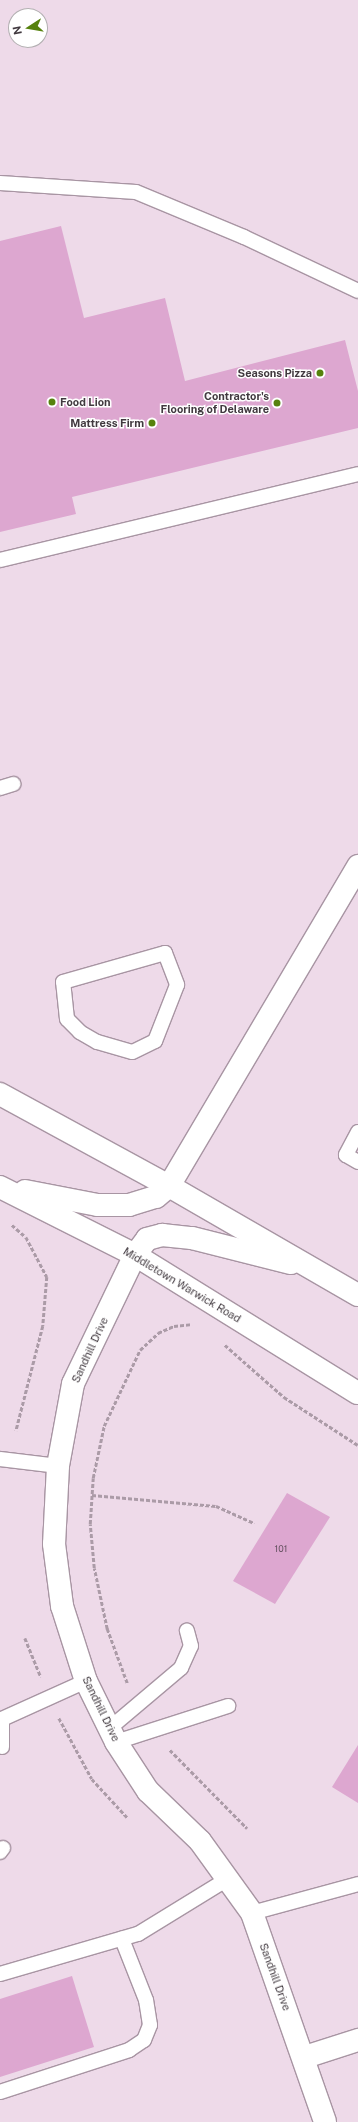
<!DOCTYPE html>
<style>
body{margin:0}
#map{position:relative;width:358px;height:2122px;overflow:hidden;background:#eedae9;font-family:"Public Sans",sans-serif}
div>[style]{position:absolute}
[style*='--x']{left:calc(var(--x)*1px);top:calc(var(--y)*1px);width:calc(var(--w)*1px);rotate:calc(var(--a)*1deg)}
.building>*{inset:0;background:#dda7d0}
.path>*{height:2.5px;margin-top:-1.25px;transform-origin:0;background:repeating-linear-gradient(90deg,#ab9ba7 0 4px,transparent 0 6px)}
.roads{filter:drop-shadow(1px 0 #a895a3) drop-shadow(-1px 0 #a895a3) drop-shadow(0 1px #a895a3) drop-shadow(0 -1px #a895a3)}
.service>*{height:14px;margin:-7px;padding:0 7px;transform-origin:7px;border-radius:7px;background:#fff}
.minor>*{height:22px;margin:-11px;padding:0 11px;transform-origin:11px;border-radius:11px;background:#fff}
.primary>*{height:22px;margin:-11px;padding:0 11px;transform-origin:11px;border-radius:11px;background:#fff}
.dots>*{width:11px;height:11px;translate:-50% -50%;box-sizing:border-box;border:2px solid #fff;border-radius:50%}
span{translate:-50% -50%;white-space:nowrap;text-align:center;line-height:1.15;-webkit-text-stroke:3px #fff;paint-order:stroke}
.number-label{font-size:9px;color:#685463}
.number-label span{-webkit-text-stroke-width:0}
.poi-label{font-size:11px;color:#41393f;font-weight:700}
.right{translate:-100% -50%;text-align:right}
.left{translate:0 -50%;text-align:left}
.street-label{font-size:11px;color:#41393f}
.north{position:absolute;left:8px;top:8px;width:40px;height:40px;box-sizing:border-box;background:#fff;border:1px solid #b3b0b2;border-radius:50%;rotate:258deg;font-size:11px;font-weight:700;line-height:16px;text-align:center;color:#41393f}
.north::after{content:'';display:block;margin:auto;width:14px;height:18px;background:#56820d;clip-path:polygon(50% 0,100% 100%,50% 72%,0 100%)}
</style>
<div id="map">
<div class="building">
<i style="clip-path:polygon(61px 226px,84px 318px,165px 298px,185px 381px,345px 340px,358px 391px,358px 428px,72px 497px,76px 514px,0 532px,0 241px)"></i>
<i style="clip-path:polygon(287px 1493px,330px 1517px,275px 1604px,233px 1581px)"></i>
<i style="clip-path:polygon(358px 1745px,358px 1803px,332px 1787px)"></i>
<i style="clip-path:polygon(72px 1976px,94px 2047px,0 2077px,0 1999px)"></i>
</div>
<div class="path">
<i style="--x:12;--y:1225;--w:18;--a:41"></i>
<i style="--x:26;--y:1237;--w:45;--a:62.3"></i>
<i style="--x:47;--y:1277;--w:49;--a:94.7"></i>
<i style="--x:43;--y:1326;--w:108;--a:104.4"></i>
<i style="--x:225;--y:1345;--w:79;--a:41.4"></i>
<i style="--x:284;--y:1397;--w:88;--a:33"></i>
<i style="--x:92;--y:1495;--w:124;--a:5.1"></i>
<i style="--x:216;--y:1506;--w:42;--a:24.1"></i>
<i style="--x:25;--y:1638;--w:42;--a:67.7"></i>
<i style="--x:127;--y:1683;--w:58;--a:-110.3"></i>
<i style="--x:107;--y:1629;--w:62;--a:-102"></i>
<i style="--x:94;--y:1568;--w:44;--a:-95.2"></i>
<i style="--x:90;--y:1524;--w:46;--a:-86.3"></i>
<i style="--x:93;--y:1478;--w:53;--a:-78.1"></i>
<i style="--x:104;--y:1426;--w:84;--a:-64.7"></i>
<i style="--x:140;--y:1350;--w:25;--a:-43"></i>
<i style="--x:158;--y:1333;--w:17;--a:-24"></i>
<i style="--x:174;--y:1326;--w:18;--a:-6"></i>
<i style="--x:59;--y:1718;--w:69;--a:61.6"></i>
<i style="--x:92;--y:1779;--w:52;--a:47.4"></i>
<i style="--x:170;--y:1750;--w:110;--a:45.4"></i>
</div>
<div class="roads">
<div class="service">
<i style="--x:0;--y:183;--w:136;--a:3.8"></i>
<i style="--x:136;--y:192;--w:117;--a:22.6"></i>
<i style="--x:244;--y:237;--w:126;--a:25.3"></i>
<i style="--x:0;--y:560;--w:368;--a:-13.5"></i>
<i style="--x:0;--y:788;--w:14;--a:-17"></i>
<i style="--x:165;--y:953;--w:34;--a:69"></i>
<i style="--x:177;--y:985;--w:60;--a:111.4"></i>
<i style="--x:155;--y:1041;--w:25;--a:154"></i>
<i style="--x:132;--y:1052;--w:36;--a:-164"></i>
<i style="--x:97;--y:1042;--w:20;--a:-150"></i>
<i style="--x:80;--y:1032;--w:18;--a:-135"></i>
<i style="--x:67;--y:1019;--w:37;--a:-96"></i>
<i style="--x:63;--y:982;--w:106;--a:-15.9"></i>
<i style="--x:358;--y:1132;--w:26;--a:118"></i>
<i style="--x:346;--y:1155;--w:14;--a:30"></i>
<i style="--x:0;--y:1459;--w:58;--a:6.9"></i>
<i style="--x:110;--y:1728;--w:93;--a:-40.2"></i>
<i style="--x:181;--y:1668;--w:24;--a:-66"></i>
<i style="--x:191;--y:1646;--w:16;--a:-105"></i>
<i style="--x:116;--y:1742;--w:118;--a:-17.8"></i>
<i style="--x:2;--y:1747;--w:28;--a:-90"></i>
<i style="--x:2;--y:1719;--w:92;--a:-24.3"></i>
<i style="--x:0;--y:1852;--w:5;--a:-53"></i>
<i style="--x:252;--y:1913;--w:110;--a:-15.3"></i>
<i style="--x:0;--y:1974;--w:144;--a:-16.2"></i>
<i style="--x:138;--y:1934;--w:107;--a:-31.6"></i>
<i style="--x:0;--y:2092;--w:136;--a:-18"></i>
<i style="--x:129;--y:2050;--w:18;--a:-34"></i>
<i style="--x:144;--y:2040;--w:16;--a:-68"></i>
<i style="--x:150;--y:2025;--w:25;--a:-99"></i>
<i style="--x:146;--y:2000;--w:66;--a:-111.5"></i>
</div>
<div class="minor">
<i style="--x:169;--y:1186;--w:372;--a:-59.4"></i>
<i style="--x:135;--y:1255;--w:143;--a:115.7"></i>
<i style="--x:73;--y:1384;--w:83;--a:100.4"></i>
<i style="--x:58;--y:1466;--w:78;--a:92.9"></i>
<i style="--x:54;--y:1544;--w:63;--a:82.6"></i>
<i style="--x:62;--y:1606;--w:79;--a:72.3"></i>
<i style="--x:86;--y:1681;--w:68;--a:63.8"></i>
<i style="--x:116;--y:1742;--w:59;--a:56.9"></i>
<i style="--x:148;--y:1791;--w:72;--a:43.9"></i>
<i style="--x:200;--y:1841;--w:89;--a:54.2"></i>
<i style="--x:252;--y:1913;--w:221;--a:70.7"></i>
<i style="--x:305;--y:2057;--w:56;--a:-17.8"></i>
</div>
<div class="primary">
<i style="--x:0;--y:1094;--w:192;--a:28.6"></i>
<i style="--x:169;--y:1186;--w:218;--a:30"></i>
<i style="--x:0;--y:1187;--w:151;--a:26.7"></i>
<i style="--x:135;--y:1255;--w:262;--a:31.8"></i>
<i style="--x:25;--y:1191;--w:74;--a:10.9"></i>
<i style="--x:98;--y:1205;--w:31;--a:0"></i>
<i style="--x:129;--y:1205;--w:28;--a:-17"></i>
<i style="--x:156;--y:1197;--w:17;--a:-40"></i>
<i style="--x:135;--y:1255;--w:20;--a:-53"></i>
<i style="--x:147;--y:1239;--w:16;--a:-15"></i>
<i style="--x:162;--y:1235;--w:30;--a:6"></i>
<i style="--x:192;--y:1238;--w:102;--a:14.2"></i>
</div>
</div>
<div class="dots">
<i style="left:320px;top:373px;background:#56820d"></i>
<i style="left:52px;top:402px;background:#56820d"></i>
<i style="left:277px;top:403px;background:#56820d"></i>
<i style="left:152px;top:423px;background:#56820d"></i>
</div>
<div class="number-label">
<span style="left:281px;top:1549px">101</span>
</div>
<div class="poi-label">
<span class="right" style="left:312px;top:373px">Seasons Pizza</span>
<span class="right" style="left:269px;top:403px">Contractor's<br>Flooring of Delaware</span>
<span class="left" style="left:60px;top:402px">Food Lion</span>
<span class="right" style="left:144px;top:423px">Mattress Firm</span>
</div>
<div class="street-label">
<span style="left:182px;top:1285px;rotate:31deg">Middletown Warwick Road</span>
<span style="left:90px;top:1350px;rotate:-65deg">Sandhill Drive</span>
<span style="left:101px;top:1709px;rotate:64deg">Sandhill Drive</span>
<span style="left:275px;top:1977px;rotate:70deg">Sandhill Drive</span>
</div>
<div class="north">N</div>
</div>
